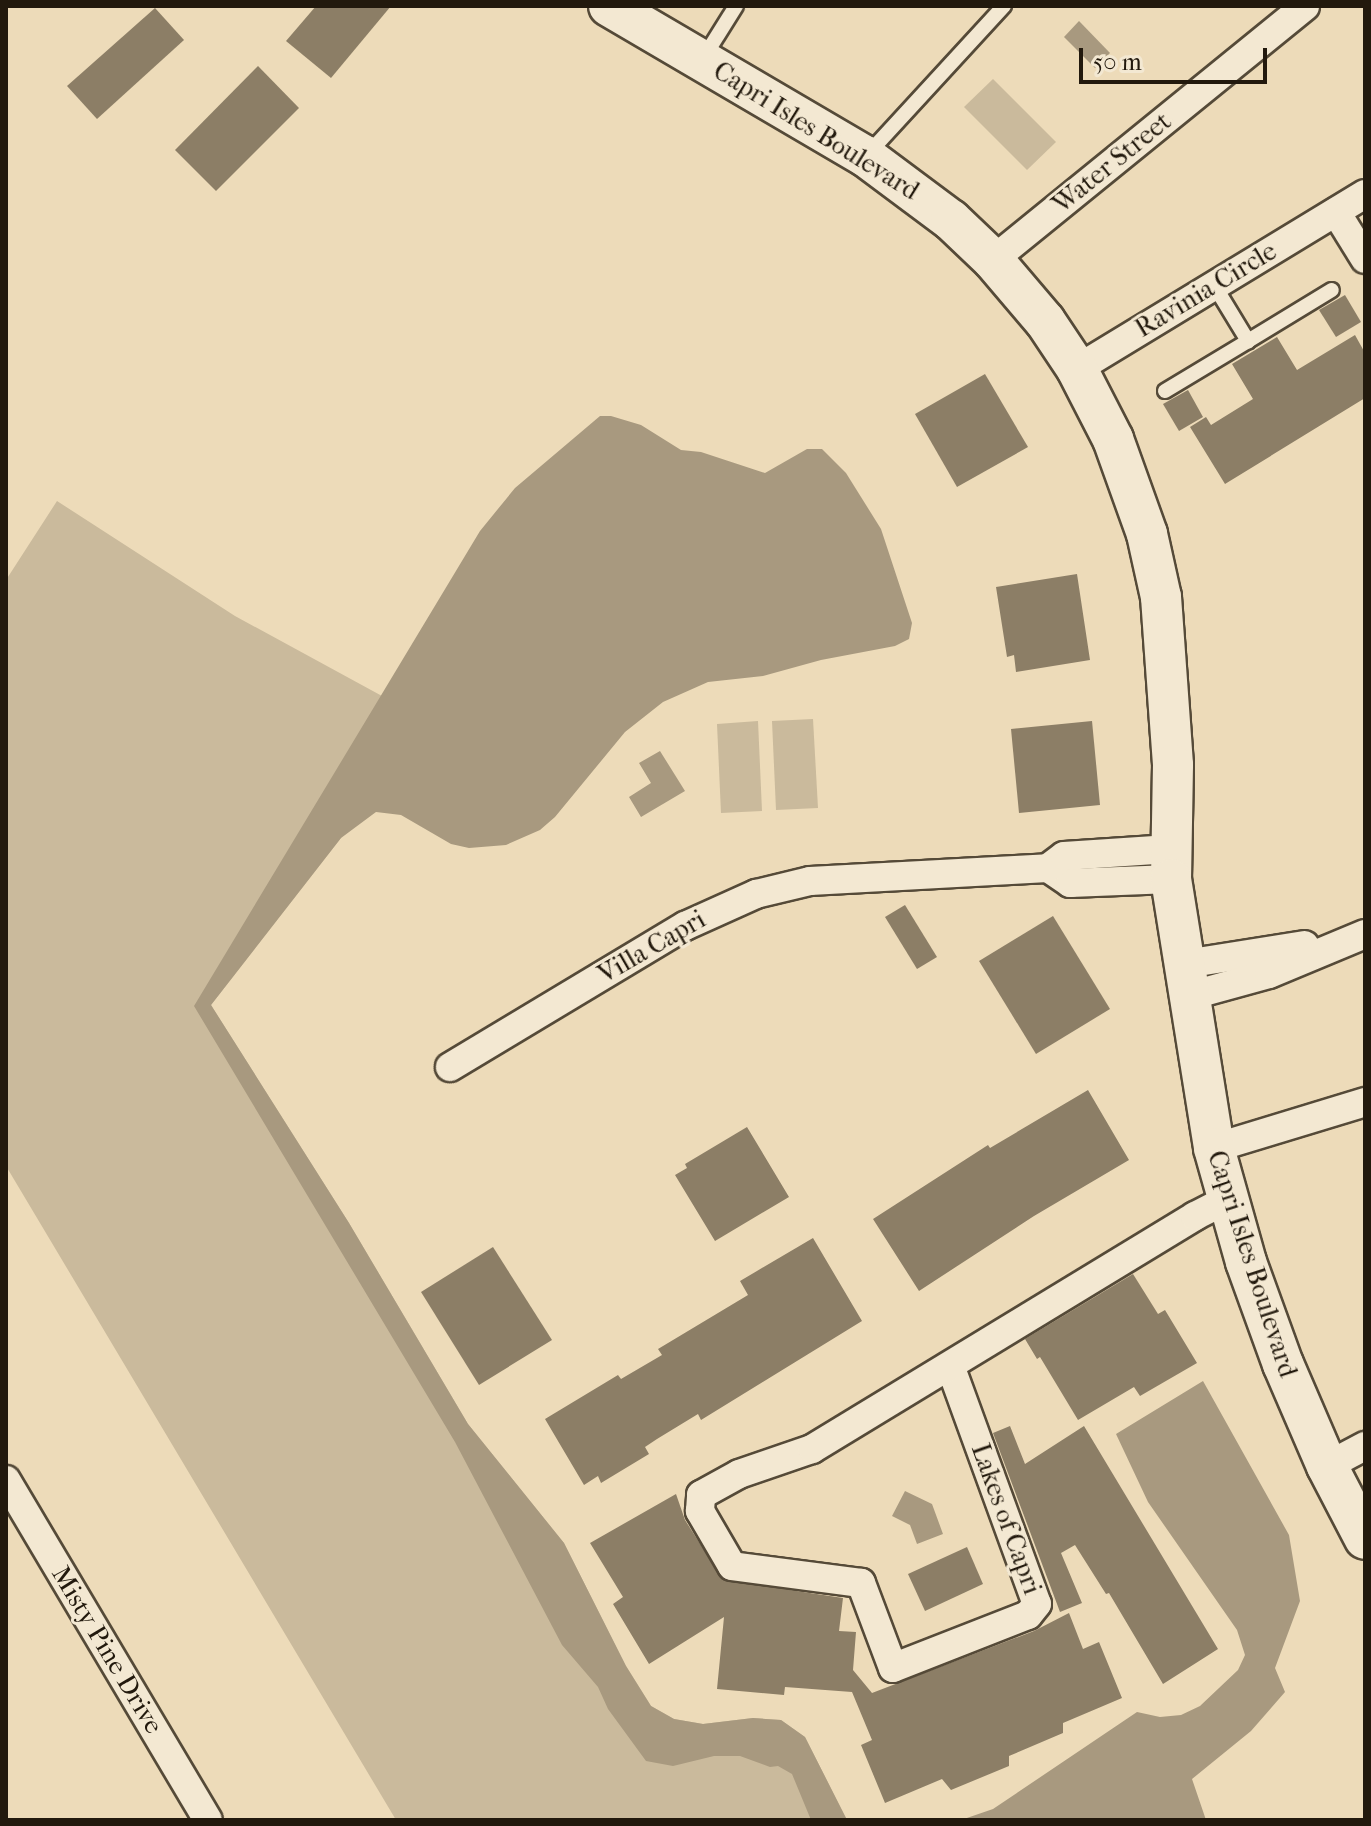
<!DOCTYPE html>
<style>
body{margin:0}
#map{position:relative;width:1371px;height:1826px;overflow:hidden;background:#eddbb9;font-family:"IM FELL French Canon",serif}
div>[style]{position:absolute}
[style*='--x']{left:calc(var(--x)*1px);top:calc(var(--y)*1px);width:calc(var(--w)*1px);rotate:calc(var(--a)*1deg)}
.green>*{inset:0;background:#caba9c}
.water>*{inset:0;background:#a8997f}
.building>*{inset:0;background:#8c7e66}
.roads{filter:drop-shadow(2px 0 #554a38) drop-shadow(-2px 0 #554a38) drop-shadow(0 2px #554a38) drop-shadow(0 -2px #554a38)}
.lane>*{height:14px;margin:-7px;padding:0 7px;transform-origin:7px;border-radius:7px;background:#f3e8d2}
.street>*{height:28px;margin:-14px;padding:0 14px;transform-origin:14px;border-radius:14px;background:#f3e8d2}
.secondary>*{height:40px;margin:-20px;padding:0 20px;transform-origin:20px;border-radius:20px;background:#f3e8d2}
span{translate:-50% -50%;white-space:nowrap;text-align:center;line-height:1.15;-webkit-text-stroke:6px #f3e8d2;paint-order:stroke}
.street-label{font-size:26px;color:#22190d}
.frame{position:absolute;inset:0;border:8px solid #22190d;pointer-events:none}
.scale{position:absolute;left:1079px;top:48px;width:188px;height:36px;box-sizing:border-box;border:4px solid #22190d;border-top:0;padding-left:10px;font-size:24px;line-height:28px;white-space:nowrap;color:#22190d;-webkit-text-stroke:6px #f3e8d2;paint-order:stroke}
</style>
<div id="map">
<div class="green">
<i style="clip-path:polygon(993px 79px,1056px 142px,1027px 170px,964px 107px)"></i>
<i style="clip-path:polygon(57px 501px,235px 616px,382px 696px,341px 838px,211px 1005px,349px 1223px,468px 1424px,564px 1543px,626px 1666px,651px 1706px,674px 1719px,703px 1724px,753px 1718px,781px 1720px,805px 1737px,847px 1820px,396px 1820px,6px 1166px,6px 580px)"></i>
<i style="clip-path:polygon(813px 719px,818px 808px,776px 810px,772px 721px)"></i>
<i style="clip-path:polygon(758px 721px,762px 811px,721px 813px,717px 724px)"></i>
</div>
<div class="water">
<i style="clip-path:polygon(1079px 21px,1110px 53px,1095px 68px,1064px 37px)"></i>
<i style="clip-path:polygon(600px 416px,611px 416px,641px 425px,681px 450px,701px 452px,765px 473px,807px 449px,822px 449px,846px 473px,881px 529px,912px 623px,909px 639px,895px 646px,821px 660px,763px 676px,708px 682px,663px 702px,625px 732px,555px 817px,540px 830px,506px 845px,469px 848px,451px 844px,401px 815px,376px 812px,341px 838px,211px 1005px,349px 1223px,468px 1424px,564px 1543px,626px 1666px,651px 1706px,674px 1719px,703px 1724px,753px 1718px,781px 1720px,805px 1737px,847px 1820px,811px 1820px,792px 1774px,778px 1766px,770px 1767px,740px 1756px,714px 1756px,673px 1766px,646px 1761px,608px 1709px,598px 1687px,562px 1645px,455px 1442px,194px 1006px,480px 531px,515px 488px)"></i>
<i style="clip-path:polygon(660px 751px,685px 791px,641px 817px,629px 797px,651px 783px,639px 763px)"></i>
<i style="clip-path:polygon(1203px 1381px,1289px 1535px,1300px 1601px,1275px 1668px,1285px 1692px,1251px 1731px,1192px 1779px,1206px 1820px,961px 1820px,993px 1809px,1137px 1712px,1160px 1717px,1181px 1715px,1200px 1706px,1238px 1670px,1245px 1655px,1237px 1630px,1148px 1502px,1116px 1434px)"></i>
<i style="clip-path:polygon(905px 1491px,932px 1504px,943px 1534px,917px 1544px,910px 1525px,892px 1516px)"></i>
</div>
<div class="building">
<i style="clip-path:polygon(316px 6px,391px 6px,331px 78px,286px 41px)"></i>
<i style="clip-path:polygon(155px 8px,184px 40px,97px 119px,67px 86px)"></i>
<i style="clip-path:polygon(258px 66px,299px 108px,216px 191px,175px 150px)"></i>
<i style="clip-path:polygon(1345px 295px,1361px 322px,1336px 337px,1319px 310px)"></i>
<i style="clip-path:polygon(1355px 335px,1365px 353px,1365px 398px,1225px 484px,1190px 427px,1206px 417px,1211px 425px,1253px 399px,1232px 364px,1277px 337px,1297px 370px)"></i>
<i style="clip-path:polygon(985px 374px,1028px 447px,957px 487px,915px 414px)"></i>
<i style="clip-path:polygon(1188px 390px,1203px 417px,1179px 431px,1163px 404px)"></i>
<i style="clip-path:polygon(1077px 574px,1090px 660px,1016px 672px,1014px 655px,1007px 657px,996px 587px)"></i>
<i style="clip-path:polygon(1092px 721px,1100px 805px,1019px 813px,1011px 729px)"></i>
<i style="clip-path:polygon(905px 905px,937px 957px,917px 969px,885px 917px)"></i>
<i style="clip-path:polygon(1053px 916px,1110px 1009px,1036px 1054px,979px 961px)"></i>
<i style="clip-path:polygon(1088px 1090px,1129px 1160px,1034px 1216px,919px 1291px,873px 1219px,988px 1145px,990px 1148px)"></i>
<i style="clip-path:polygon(747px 1127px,789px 1197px,715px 1241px,675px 1175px,687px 1168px,685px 1164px)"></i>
<i style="clip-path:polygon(813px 1238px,862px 1321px,701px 1420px,698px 1414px,657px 1439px,645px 1447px,649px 1454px,601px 1483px,598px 1476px,584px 1485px,545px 1419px,618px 1375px,621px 1379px,662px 1355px,658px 1349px,748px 1295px,740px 1281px)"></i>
<i style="clip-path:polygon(493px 1247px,552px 1340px,479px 1385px,421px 1292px)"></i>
<i style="clip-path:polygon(1133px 1274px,1158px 1314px,1165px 1310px,1197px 1363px,1140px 1396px,1134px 1387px,1078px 1420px,1040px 1357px,1037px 1359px,1025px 1339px)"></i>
<i style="clip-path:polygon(1010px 1426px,1025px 1464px,1084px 1426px,1218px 1649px,1163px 1684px,1109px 1593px,1106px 1594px,1075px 1545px,1061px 1553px,1082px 1603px,1060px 1612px,993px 1433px)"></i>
<i style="clip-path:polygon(676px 1494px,685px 1520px,723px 1580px,843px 1598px,839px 1631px,856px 1632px,853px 1670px,872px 1693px,1034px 1631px,1069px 1613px,1083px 1649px,1099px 1642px,1122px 1698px,1063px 1723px,1063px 1733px,1009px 1756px,1009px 1766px,951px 1790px,942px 1779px,885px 1803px,861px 1745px,872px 1740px,852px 1692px,785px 1687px,784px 1695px,717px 1689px,724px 1617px,649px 1664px,613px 1604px,623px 1597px,590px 1543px)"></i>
<i style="clip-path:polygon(967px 1547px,983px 1584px,925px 1611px,908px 1574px)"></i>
</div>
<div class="roads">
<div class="lane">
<i style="--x:704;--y:57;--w:60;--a:-57.9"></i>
<i style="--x:866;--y:156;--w:204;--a:-47.4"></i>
<i style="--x:1214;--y:285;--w:66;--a:58.7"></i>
<i style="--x:1248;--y:341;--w:98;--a:-31.3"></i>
<i style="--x:1165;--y:391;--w:97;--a:-31.1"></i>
</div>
<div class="street">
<i style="--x:1336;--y:212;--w:55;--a:58.3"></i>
<i style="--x:993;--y:260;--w:402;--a:-39.1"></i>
<i style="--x:1077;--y:369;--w:337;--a:-31.3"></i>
<i style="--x:1048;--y:868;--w:27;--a:34"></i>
<i style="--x:1070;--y:883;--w:101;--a:-2.3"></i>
<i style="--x:1185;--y:964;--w:121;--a:-9"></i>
<i style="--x:1189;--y:996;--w:83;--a:-15.4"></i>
<i style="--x:1269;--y:974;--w:104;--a:-22.6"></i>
<i style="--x:450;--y:1067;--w:274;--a:-31"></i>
<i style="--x:685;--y:926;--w:78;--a:-24.3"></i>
<i style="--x:756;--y:894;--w:56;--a:-13.5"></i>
<i style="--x:810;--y:881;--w:238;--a:-3.1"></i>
<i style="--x:1048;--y:868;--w:20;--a:-37"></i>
<i style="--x:1064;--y:856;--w:106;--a:-3.8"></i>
<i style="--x:1214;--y:1148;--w:158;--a:-16.9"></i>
<i style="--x:951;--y:1368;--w:251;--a:70"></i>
<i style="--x:1037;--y:1604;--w:14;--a:129"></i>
<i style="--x:1028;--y:1615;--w:145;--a:158.6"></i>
<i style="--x:893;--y:1668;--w:91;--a:-110.6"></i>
<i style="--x:861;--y:1583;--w:130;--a:-172.5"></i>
<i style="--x:732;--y:1566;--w:64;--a:-120.2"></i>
<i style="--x:700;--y:1511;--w:16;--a:-86"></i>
<i style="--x:701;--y:1495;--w:43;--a:-28.9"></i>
<i style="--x:739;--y:1474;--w:77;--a:-18.9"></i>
<i style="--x:812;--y:1449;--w:448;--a:-31.3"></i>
<i style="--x:1195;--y:1216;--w:36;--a:-27"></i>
<i style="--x:1327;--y:1466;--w:43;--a:-27.8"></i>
<i style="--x:6;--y:1480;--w:395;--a:59.3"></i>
</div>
<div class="secondary">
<i style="--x:609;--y:6;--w:297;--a:30.4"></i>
<i style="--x:865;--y:156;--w:107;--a:36.7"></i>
<i style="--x:951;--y:220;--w:58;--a:43.6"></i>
<i style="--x:993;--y:260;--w:80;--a:49.6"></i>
<i style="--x:1045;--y:321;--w:58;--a:56.3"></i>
<i style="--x:1077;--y:369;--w:79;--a:62.8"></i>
<i style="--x:1113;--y:439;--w:101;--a:70.3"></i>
<i style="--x:1147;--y:534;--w:65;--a:77.5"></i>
<i style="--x:1161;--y:597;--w:168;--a:85.9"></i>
<i style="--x:1173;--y:765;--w:114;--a:91"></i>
<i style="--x:1171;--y:879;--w:272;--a:80.9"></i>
<i style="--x:1214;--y:1148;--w:118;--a:74.3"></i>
<i style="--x:1246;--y:1262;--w:109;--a:70.1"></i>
<i style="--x:1283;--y:1364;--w:111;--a:66.7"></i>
<i style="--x:1327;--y:1466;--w:82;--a:62.5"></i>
</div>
</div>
<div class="street-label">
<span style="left:816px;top:131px;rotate:32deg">Capri Isles Boulevard</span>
<span style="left:1112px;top:163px;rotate:-39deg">Water Street</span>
<span style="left:1206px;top:290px;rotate:-31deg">Ravinia Circle</span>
<span style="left:652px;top:947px;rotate:-30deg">Villa Capri</span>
<span style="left:1252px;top:1264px;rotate:72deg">Capri Isles Boulevard</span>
<span style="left:1006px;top:1519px;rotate:70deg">Lakes of Capri</span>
<span style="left:107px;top:1650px;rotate:59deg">Misty Pine Drive</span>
</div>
<div class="frame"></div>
<div class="scale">50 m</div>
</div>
